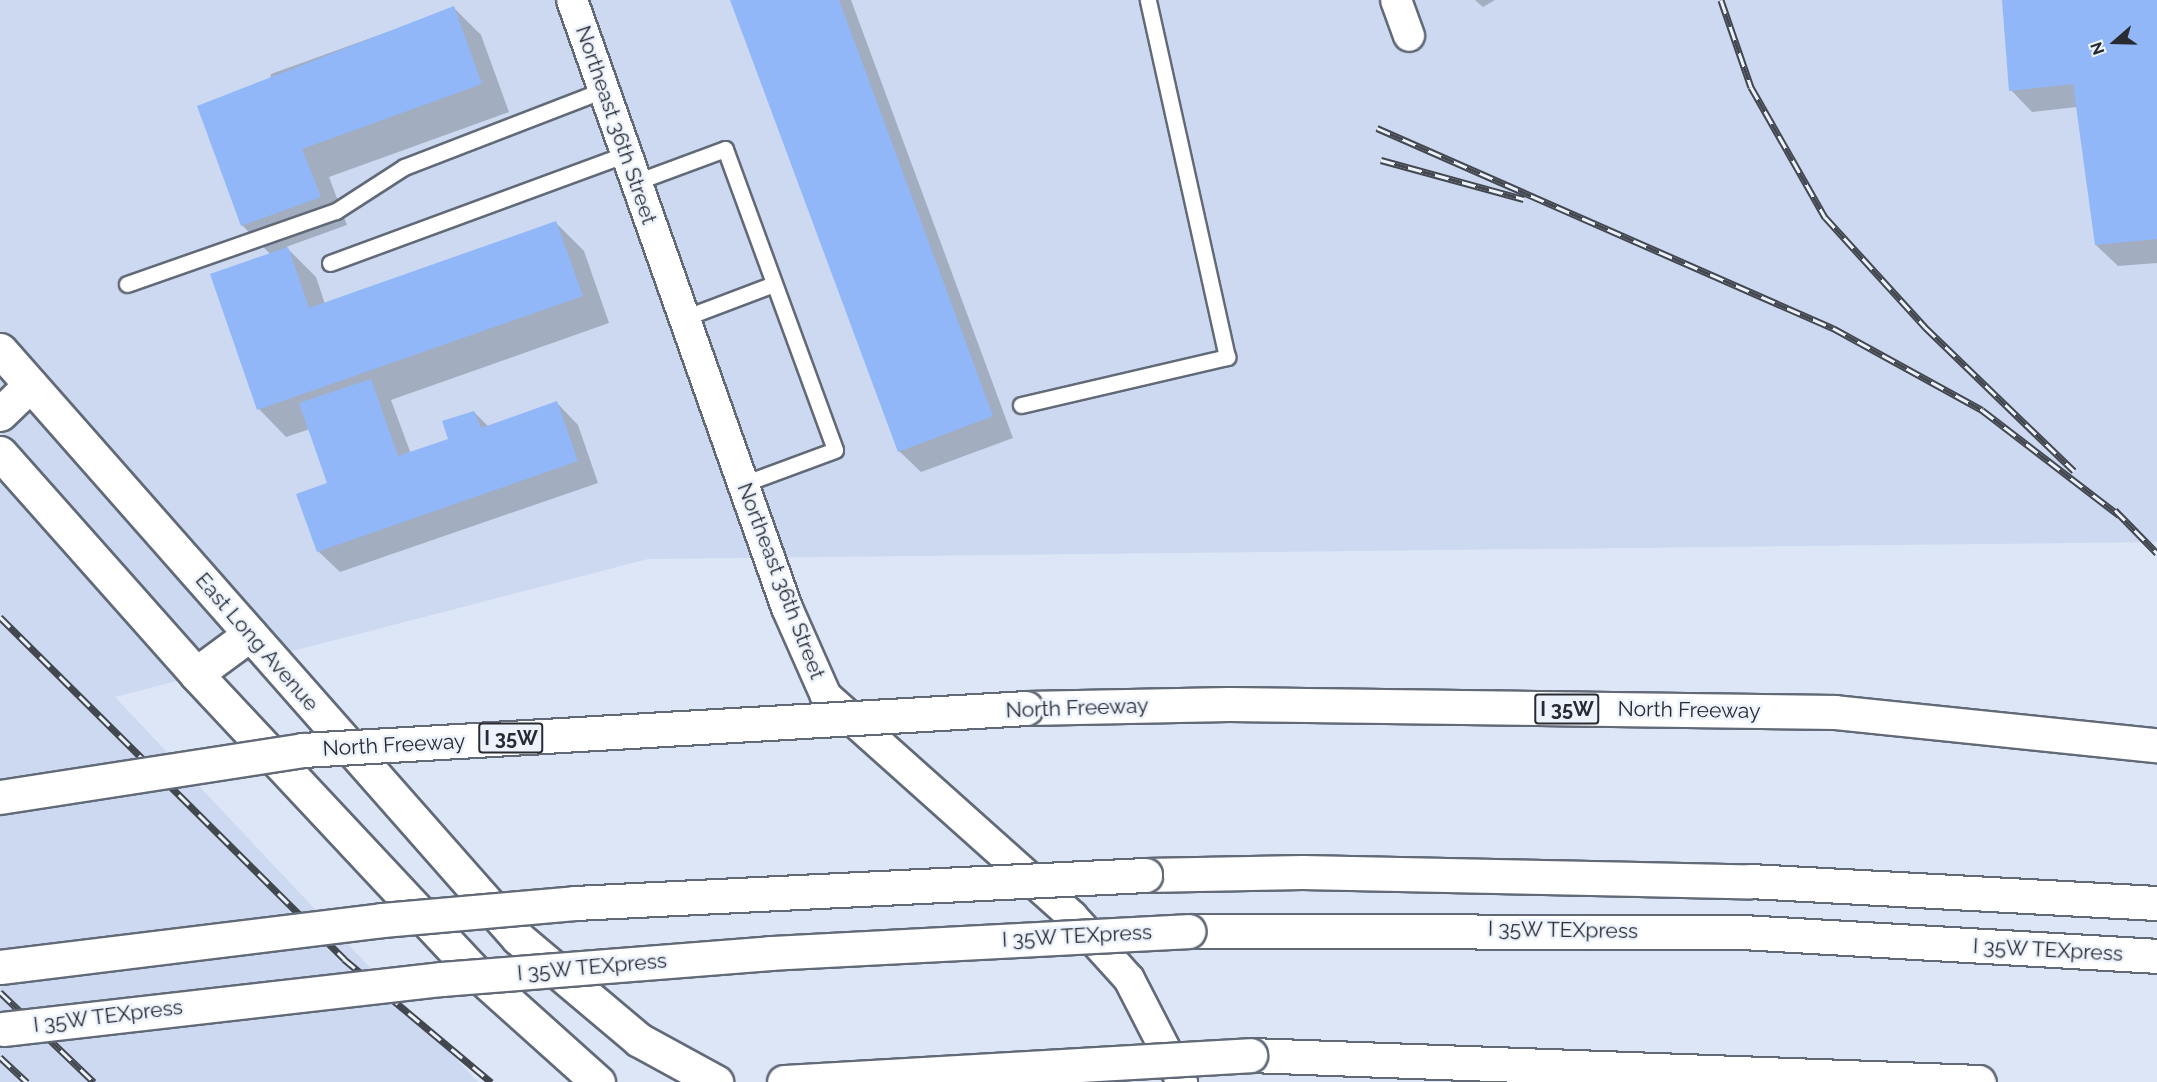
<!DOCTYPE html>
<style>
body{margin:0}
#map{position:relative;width:2157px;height:1082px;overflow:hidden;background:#dce6f6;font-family:Raleway,sans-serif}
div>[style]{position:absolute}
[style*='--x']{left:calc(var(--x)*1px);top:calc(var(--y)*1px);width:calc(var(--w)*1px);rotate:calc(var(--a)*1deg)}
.built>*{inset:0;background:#ccd9f0}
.shadow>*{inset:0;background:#0003}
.building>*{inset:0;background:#91b7f8}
.roads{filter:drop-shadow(2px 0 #626a78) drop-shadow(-2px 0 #626a78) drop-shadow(0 2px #626a78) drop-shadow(0 -2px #626a78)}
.lane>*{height:15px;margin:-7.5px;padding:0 7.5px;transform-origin:7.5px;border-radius:7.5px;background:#fff}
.street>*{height:30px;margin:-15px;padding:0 15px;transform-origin:15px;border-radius:15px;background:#fff}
.secondary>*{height:33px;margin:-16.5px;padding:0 16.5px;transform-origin:16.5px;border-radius:16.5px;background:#fff}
.highway>*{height:33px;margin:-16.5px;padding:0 16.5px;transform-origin:16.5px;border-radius:16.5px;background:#fff}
.rail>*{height:7px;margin-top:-3.5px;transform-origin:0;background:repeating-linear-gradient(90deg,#edf3fc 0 14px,#43474f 0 28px);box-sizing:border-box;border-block:2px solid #43474f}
.bridges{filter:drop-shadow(2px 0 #626a78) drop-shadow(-2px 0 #626a78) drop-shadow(0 2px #626a78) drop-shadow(0 -2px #626a78)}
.highway-bridge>*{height:33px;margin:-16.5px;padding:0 16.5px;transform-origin:16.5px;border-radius:16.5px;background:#fff}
span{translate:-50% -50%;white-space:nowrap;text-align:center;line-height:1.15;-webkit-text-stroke:5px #edf3fc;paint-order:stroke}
.shield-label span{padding:2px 4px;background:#edf3fc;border:2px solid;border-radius:4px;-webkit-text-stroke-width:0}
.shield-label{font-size:20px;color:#282b31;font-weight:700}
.street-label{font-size:21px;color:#282b31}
.north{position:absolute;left:2085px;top:12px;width:60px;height:60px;-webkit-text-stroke:4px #edf3fc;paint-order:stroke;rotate:250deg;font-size:16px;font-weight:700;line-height:24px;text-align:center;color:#282b31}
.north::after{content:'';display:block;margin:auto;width:21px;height:27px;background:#282b31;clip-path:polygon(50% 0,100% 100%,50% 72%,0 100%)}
</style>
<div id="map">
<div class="built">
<i style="clip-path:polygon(0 0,2157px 0,2157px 542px,648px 559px,115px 697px,478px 1082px,0 1082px)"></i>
</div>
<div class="shadow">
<i style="clip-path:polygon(732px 0,851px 0,1013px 438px,921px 472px,899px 451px)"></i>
<i style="clip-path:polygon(1475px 0,1495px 0,1483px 7px)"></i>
<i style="clip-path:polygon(2003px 0,2157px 0,2157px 263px,2118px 266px,2096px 245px,2077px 107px,2032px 112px,2011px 90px)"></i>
<i style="clip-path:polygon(454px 8px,481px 35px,509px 112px,329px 177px,347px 225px,286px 247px,316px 277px,325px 304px,556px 223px,584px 251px,609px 323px,391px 400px,411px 454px,450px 440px,474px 412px,489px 427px,557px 403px,578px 425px,598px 483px,340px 572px,318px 551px,329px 484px,310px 429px,286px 437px,259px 409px,271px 255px,242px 225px,271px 74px)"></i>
</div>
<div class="building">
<i style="clip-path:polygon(730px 0,839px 0,993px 416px,898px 452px)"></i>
<i style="clip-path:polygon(2002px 0,2157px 0,2157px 239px,2095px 245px,2073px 84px,2009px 91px)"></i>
<i style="clip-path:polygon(454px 6px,482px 84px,302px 149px,321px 197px,241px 226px,197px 106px)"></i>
<i style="clip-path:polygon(556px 221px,583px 296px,257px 410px,210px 274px,288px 247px,309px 308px)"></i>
<i style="clip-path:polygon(371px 379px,398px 456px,448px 439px,442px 421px,474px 411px,481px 428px,557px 401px,578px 461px,317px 552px,296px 494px,327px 483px,299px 403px)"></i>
</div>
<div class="roads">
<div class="lane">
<i style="--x:636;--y:182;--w:95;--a:-20.3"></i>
<i style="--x:725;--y:149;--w:320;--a:69.9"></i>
<i style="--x:835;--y:450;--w:98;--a:159.7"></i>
<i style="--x:330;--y:263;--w:316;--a:-20.2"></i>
<i style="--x:127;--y:284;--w:221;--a:-19.3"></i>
<i style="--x:336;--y:211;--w:81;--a:-32.9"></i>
<i style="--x:404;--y:167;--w:214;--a:-21.1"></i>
<i style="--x:684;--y:318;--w:96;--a:-20.7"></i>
<i style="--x:1021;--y:405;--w:212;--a:-13.1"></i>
<i style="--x:1227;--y:357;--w:366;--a:-102.5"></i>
</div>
<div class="street">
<i style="--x:572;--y:0;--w:645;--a:70.53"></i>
<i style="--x:787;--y:608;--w:96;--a:66.1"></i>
<i style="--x:826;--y:696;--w:330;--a:41.8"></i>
<i style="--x:1072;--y:916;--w:85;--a:47.9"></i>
<i style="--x:1129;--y:979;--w:116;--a:62.8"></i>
<i style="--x:1396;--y:0;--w:38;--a:70"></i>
</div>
<div class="secondary">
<i style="--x:0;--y:350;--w:784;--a:48.62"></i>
<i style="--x:518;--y:938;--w:158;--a:40.1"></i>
<i style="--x:639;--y:1040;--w:88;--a:28.6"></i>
<i style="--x:0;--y:414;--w:42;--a:-44"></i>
<i style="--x:0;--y:453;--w:295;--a:48.4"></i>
<i style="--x:196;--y:674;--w:405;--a:46.9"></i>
<i style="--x:473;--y:970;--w:168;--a:41.9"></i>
<i style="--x:196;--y:674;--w:67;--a:-36.5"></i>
</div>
<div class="highway">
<i style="--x:1026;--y:708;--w:203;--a:-1.1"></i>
<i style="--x:1229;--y:704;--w:606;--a:0.76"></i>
<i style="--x:1835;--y:712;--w:324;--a:5.9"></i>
<i style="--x:1145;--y:875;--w:157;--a:-1.1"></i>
<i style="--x:1302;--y:872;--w:448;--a:1.2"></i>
<i style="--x:1750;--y:881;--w:408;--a:3.1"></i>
<i style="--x:1188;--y:931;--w:554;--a:0.1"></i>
<i style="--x:1742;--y:932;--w:416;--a:3.3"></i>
<i style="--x:1250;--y:1055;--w:729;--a:2.12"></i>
</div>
</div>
<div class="rail">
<i style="--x:1721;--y:0;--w:92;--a:71"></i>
<i style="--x:1751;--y:87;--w:150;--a:60.4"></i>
<i style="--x:1825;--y:217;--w:149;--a:47.7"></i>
<i style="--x:1925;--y:327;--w:207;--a:44"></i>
<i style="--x:1377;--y:128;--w:498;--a:23.7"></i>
<i style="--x:1833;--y:328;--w:170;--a:28.8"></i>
<i style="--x:1982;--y:410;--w:173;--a:37.5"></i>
<i style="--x:1381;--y:160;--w:148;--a:15.3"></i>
<i style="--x:2115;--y:510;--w:60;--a:45.7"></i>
<i style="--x:0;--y:617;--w:485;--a:44.8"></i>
<i style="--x:344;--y:959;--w:192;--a:39.9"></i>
<i style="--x:0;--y:992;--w:130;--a:43.8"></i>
<i style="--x:0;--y:1057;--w:37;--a:43"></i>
</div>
<div class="bridges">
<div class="highway-bridge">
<i style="--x:0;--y:797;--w:307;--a:-8.8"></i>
<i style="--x:303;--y:750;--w:724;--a:-3.32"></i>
<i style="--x:0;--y:967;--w:385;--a:-7"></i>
<i style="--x:382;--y:920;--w:194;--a:-5"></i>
<i style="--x:575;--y:903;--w:571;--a:-2.81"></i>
<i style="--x:3;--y:1029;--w:442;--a:-6.5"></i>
<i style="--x:442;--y:979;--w:329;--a:-4.5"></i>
<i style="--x:770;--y:953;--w:419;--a:-3"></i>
<i style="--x:784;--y:1082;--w:467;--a:-3.3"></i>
</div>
</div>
<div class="shield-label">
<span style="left:1567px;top:709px">I 35W</span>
<span style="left:511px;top:738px">I 35W</span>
</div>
<div class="street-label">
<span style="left:616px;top:125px;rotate:71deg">Northeast 36th Street</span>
<span style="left:781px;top:581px;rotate:69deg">Northeast 36th Street</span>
<span style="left:257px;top:642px;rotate:49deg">East Long Avenue</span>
<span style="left:1077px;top:708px;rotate:-2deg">North Freeway</span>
<span style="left:1689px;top:710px;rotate:1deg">North Freeway</span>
<span style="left:394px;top:745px;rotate:-3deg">North Freeway</span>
<span style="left:1563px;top:930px;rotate:1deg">I 35W TEXpress</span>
<span style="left:1077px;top:936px;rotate:-3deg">I 35W TEXpress</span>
<span style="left:2048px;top:950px;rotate:3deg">I 35W TEXpress</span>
<span style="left:592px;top:967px;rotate:-5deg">I 35W TEXpress</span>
<span style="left:108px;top:1016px;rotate:-7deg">I 35W TEXpress</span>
</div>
<div class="north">N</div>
</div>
